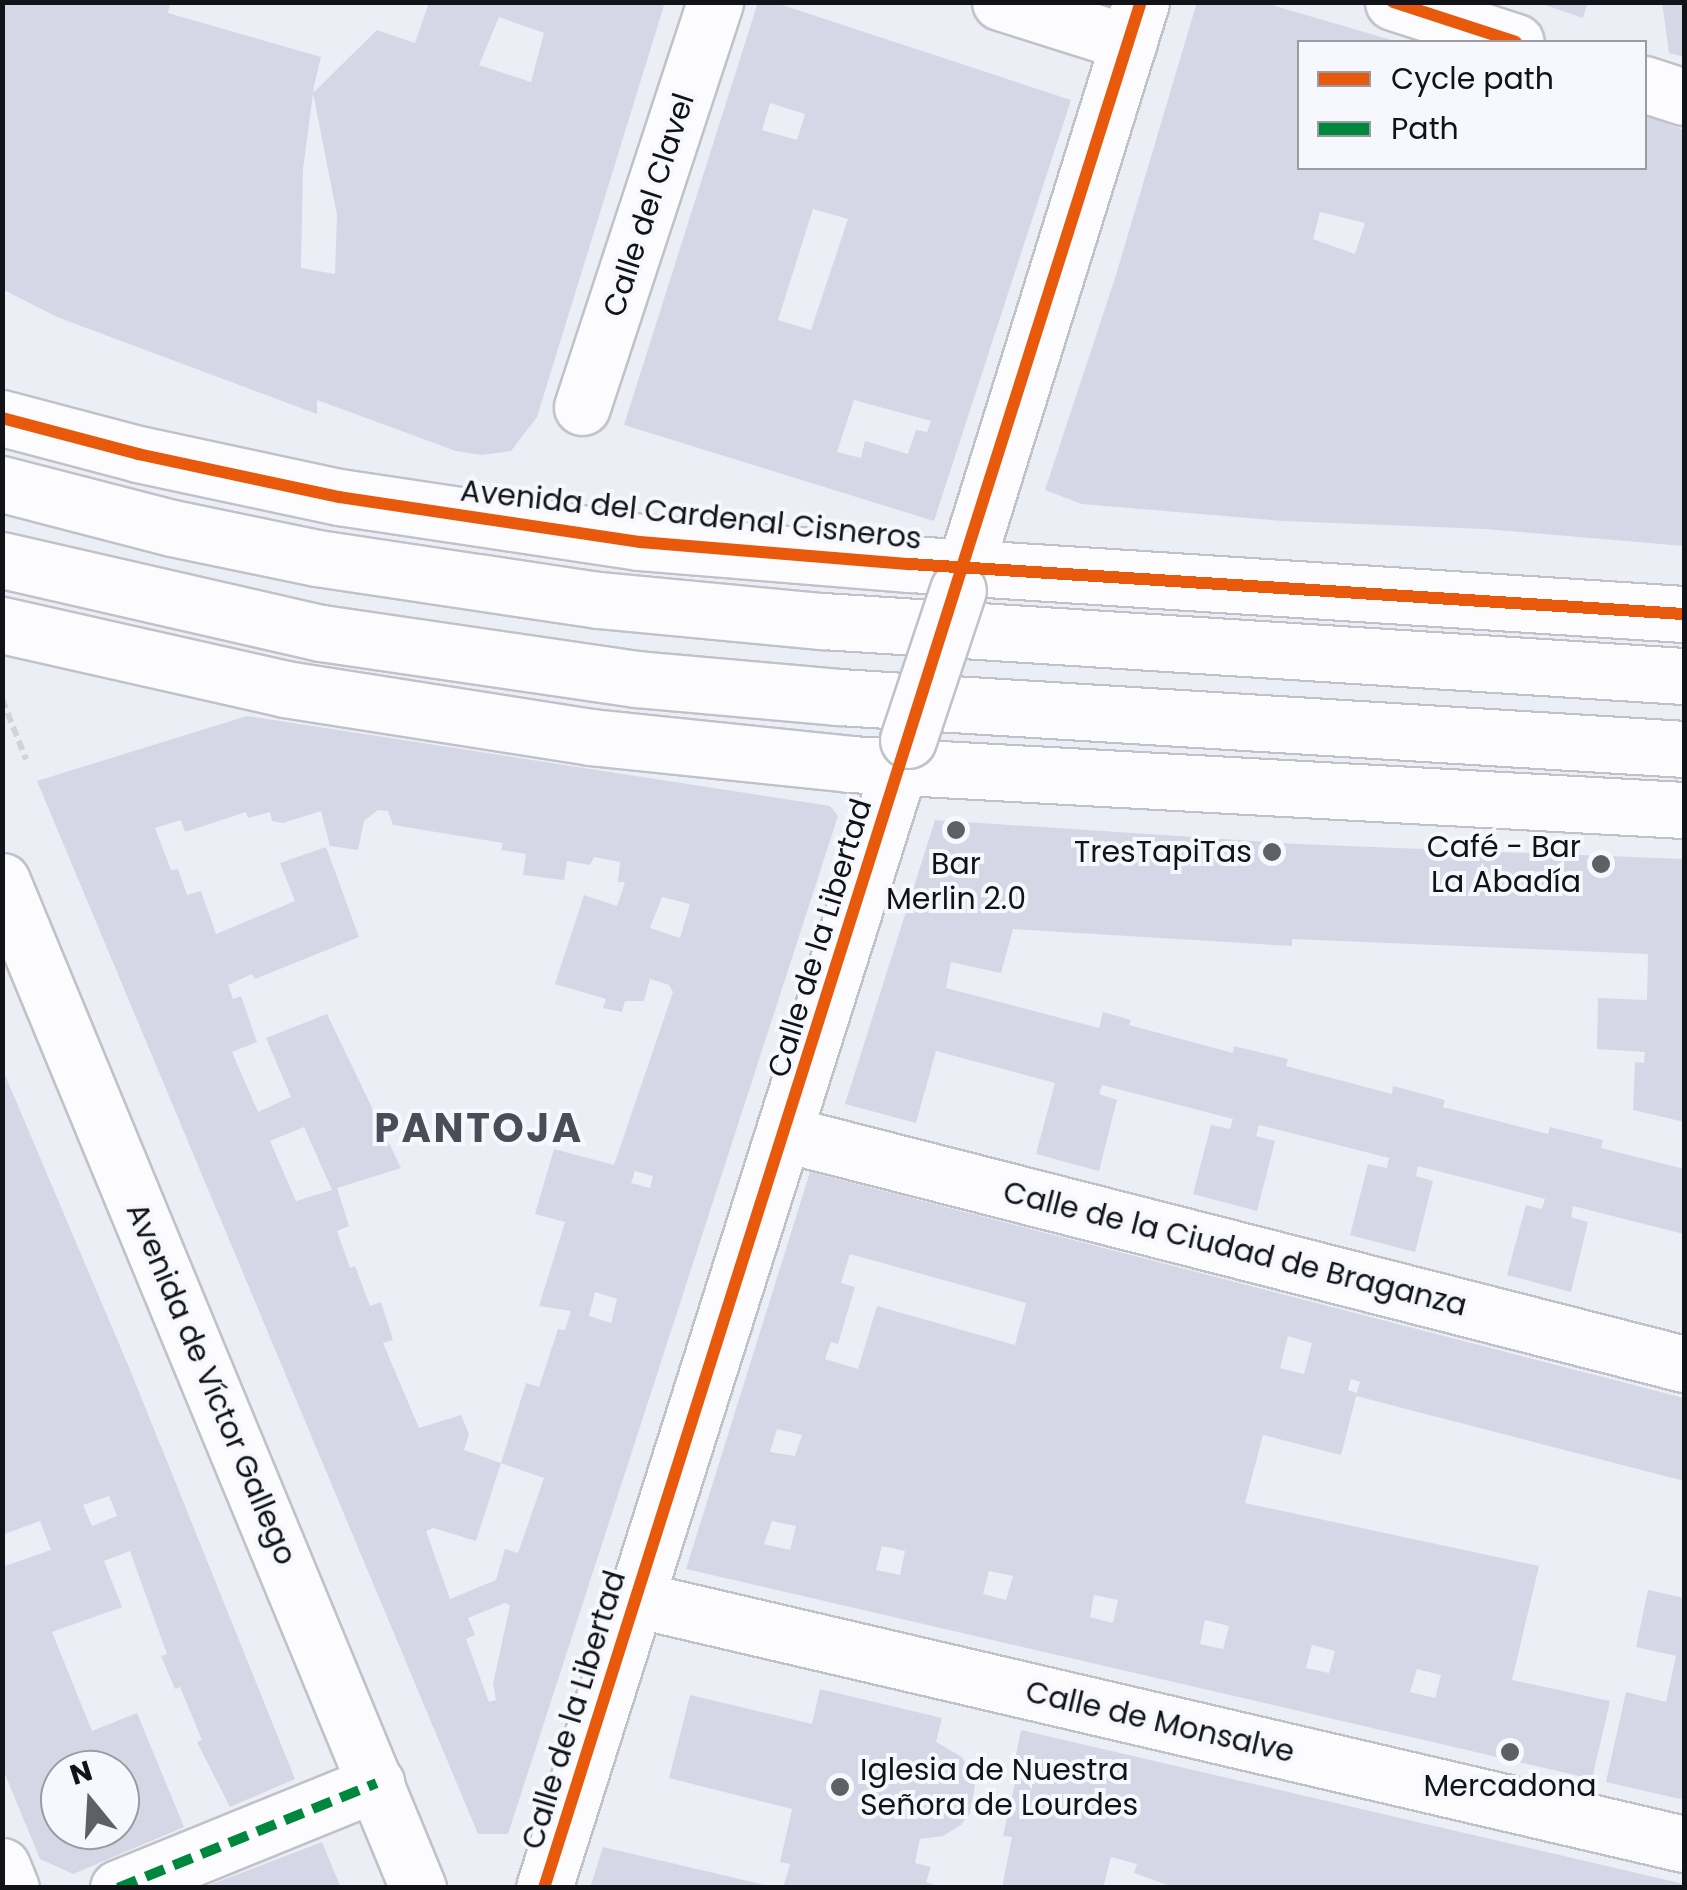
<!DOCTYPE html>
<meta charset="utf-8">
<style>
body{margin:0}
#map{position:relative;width:1687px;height:1890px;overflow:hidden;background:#eceef6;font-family:Poppins,sans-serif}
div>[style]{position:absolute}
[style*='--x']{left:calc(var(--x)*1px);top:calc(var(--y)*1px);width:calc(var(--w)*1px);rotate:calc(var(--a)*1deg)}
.building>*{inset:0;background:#d5d7e7}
.path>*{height:6px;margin-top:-3px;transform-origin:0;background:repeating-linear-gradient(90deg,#d4d4d7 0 10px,transparent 0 15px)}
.roads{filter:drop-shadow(2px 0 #c1c1c8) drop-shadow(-2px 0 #c1c1c8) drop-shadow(0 2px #c1c1c8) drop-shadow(0 -2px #c1c1c8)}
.minor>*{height:55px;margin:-27.5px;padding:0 27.5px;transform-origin:27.5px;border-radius:27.5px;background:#fcfcfe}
.highway>*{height:55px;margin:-27.5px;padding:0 27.5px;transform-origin:27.5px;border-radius:27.5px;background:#fcfcfe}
.bridges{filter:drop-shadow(2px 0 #c1c1c8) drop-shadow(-2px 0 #c1c1c8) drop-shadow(0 2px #c1c1c8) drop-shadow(0 -2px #c1c1c8)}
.minor-bridge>*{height:55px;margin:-27.5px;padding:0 27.5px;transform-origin:27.5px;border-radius:27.5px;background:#fcfcfe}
.quiet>*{height:10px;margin-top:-5px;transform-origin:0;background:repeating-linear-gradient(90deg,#00873e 0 20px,transparent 0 30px)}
.cycleway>*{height:12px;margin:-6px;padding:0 6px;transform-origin:6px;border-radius:6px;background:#e8590c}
.dots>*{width:28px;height:28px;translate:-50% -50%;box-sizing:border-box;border:5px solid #f7f8fe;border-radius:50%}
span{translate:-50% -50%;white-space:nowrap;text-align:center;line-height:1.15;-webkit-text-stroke:8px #f7f8fe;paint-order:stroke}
.street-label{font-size:30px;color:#121318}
.poi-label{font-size:30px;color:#121318}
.right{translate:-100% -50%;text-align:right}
.left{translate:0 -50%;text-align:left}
.district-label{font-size:40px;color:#4a4c58;font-weight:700;letter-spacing:2.5px}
.frame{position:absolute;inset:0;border:5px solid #121318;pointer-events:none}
.legend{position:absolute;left:1297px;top:40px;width:350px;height:130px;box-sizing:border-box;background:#f7f8fe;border:2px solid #9b9ca2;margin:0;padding:12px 18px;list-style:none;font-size:30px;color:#121318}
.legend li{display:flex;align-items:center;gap:20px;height:50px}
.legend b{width:50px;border:2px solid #9b9ca2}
.north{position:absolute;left:40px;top:1750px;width:100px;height:100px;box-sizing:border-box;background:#f7f8fe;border:2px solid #9b9ca2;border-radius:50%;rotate:342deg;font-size:28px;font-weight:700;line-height:40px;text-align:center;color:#121318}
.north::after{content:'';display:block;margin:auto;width:35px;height:45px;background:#5e6066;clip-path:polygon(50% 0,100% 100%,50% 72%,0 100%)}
</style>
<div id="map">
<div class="building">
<i style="clip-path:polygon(evenodd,2px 2px,170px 2px,168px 13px,321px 57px,314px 86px,303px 169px,301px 268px,335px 274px,337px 215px,313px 93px,377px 30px,415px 43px,429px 2px,665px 2px,537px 417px,511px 451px,481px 455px,456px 451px,317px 400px,317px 414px,57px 317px,2px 289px,2px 2px,499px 17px,544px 33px,531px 82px,479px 65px,499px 17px)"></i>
<i style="clip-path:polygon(evenodd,758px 2px,773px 2px,1071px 100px,934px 521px,624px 425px,758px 2px,770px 103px,805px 114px,797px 140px,762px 130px,770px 103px,758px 2px,813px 209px,848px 219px,811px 330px,778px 320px,813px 209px,758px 2px,854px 400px,931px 421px,927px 432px,916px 430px,908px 454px,865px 441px,861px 458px,837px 452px,854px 400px)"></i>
<i style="clip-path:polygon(evenodd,1197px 2px,1261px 2px,1395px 41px,1300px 42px,1300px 168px,1644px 168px,1644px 115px,1684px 130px,1684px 546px,1485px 529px,1283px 521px,1082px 504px,1045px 490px,1115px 278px,1197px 2px,1320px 212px,1365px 223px,1355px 254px,1313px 239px,1320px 212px)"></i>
<i style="clip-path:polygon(1536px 2px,1588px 2px,1583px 18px)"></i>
<i style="clip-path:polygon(1662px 2px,1684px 2px,1684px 57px,1669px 53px)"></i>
<i style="clip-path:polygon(evenodd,247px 716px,830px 806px,838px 816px,508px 1834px,478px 1834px,37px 781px,247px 716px,378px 810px,388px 811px,393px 825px,503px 843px,501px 850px,526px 854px,523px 875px,564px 880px,567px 861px,590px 865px,594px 857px,620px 862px,618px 882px,625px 882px,617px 906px,584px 895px,555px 984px,606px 999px,603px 1008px,622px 1012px,625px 1001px,644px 1001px,650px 979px,669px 985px,673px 992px,614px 1165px,554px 1149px,535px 1214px,565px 1222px,539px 1306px,571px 1311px,565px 1330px,558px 1329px,539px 1387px,526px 1383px,501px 1463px,464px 1450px,469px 1434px,461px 1415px,419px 1428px,383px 1343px,393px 1340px,381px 1302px,370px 1306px,355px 1266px,350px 1268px,337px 1231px,349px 1226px,337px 1188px,401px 1168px,327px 1014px,266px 1038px,291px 1097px,258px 1112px,232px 1052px,257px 1042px,241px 996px,233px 999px,228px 985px,252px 974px,255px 979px,359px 937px,326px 847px,280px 863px,295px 901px,216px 934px,201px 891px,187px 895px,178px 869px,171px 870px,155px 828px,181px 820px,185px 832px,246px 812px,248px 818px,270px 812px,272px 821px,283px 823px,321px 811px,330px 846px,358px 850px,364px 821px,378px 810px,247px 716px,662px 897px,690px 904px,680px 938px,650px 928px,662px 897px,247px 716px,304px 1127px,332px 1190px,296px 1201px,270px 1141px,304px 1127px,247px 716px,635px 1171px,653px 1176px,650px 1188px,631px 1183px,635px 1171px,247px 716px,595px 1292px,617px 1299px,611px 1323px,589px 1316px,595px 1292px,247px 716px,501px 1463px,544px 1478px,518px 1553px,505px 1549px,496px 1580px,450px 1599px,426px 1531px,433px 1528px,476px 1541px,501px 1463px,247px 716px,505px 1603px,510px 1605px,493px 1684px,496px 1700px,489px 1702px,466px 1639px,475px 1635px,468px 1618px,505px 1603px)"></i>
<i style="clip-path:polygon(935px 820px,1297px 844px,1684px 859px,1684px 1122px,1633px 1110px,1635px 1062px,1644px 1063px,1645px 1052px,1597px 1049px,1598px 998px,1647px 1000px,1648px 954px,1292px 939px,1292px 946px,1013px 929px,1001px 973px,951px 962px,946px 988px,1099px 1028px,1103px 1012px,1131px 1020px,1129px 1025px,1233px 1053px,1234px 1046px,1288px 1059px,1286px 1066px,1392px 1094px,1393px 1086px,1445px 1100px,1443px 1107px,1548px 1134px,1550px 1127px,1603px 1140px,1601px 1148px,1684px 1169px,1684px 1234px,1573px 1206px,1571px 1217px,1588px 1222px,1571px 1292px,1507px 1275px,1526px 1205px,1542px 1209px,1545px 1199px,1481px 1182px,1418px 1166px,1416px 1176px,1433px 1181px,1415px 1252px,1350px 1235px,1368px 1164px,1387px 1168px,1389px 1158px,1259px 1125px,1256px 1136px,1275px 1141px,1257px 1211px,1193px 1194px,1211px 1125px,1230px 1129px,1233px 1119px,1102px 1085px,1099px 1094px,1117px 1100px,1099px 1171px,1036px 1154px,1055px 1083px,936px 1051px,916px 1123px,845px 1104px)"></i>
<i style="clip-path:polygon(evenodd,2px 1068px,131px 1372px,295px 1779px,230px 1807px,197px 1742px,202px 1740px,180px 1687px,175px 1689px,161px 1656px,167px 1654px,130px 1551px,104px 1561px,122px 1607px,52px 1632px,92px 1731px,137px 1713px,184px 1827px,73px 1874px,40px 1859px,2px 1767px,2px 1567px,51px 1550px,40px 1521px,2px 1535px,2px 1068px,109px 1496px,117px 1516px,92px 1526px,83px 1505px,109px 1496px,2px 1068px,60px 1770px,120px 1770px,120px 1830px,60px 1830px,60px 1770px)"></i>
<i style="clip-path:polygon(evenodd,810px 1172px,1684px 1398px,1684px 1481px,1356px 1396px,1360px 1382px,1351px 1379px,1348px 1390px,1357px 1393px,1341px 1455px,1263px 1435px,1245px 1503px,1539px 1566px,1512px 1680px,1610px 1701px,1592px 1779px,686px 1569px,810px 1172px,850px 1254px,1026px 1303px,1015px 1345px,877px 1306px,858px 1369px,825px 1359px,831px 1342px,838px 1344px,855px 1287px,841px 1283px,850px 1254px,810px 1172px,1288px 1336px,1312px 1343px,1304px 1374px,1280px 1368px,1288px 1336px,810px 1172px,777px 1429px,802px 1435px,795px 1456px,770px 1452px,777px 1429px,810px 1172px,772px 1521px,796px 1526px,790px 1550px,764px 1544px,772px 1521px,810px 1172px,882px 1546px,905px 1551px,900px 1575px,876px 1570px,882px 1546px,810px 1172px,989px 1571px,1013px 1576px,1006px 1600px,983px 1594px,989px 1571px,810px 1172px,1094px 1595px,1118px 1600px,1113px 1623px,1090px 1617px,1094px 1595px,810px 1172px,1205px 1620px,1229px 1626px,1223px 1649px,1200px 1644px,1205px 1620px,810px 1172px,1312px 1645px,1335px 1651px,1329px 1673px,1306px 1668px,1312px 1645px,810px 1172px,1417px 1669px,1441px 1675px,1435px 1698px,1410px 1692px,1417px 1669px)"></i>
<i style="clip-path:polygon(1648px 1590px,1684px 1598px,1684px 1800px,1606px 1782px,1626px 1692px,1666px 1702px,1676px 1656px,1636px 1647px)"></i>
<i style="clip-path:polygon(820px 1689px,942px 1718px,936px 1742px,962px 1757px,975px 1785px,970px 1813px,961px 1825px,943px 1836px,920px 1839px,915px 1863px,931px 1867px,926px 1882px,943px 1888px,783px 1888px,790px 1864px,780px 1862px,792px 1809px,669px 1778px,690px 1695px,812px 1724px)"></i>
<i style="clip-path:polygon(1021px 1730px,1684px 1884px,1684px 1888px,1176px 1888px,1134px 1873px,1137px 1864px,1111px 1857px,1103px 1888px,1002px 1888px,1012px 1837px,1003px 1836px,1017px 1774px,1012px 1774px)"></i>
<i style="clip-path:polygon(322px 1842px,341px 1888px,204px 1888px,204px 1887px)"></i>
<i style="clip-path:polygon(603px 1847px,769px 1886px,769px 1888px,590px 1888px)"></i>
</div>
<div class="path">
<i style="--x:2;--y:699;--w:65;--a:68.2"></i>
</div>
<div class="roads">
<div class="minor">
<i style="--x:1000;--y:2;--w:135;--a:17.6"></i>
<i style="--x:1393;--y:2;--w:129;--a:18"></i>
<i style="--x:1644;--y:84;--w:42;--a:18"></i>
<i style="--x:582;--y:407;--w:426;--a:-71.8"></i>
<i style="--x:2;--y:418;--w:141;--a:14.8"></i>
<i style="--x:138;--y:454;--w:206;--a:12.1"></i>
<i style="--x:339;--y:497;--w:304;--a:8.5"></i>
<i style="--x:640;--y:542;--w:271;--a:4.7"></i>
<i style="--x:910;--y:564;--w:776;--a:3.7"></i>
<i style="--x:958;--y:590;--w:616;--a:-72.71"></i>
<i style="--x:2;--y:625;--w:290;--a:12.7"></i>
<i style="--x:285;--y:689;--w:309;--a:8.9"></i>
<i style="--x:590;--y:737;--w:261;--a:5.9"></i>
<i style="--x:850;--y:764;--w:835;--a:3.16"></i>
<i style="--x:2;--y:881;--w:1090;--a:67.55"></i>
<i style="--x:785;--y:1134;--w:928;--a:14.35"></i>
<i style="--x:635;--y:1599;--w:1077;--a:13.15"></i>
<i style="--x:2;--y:1866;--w:24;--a:68"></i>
<i style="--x:118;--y:1888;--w:279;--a:-22.1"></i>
<i style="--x:544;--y:1888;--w:1204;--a:-72.41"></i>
</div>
<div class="highway">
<i style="--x:2;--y:484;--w:176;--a:14.5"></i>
<i style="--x:172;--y:528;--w:148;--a:11.7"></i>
<i style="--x:317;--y:558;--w:285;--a:8.5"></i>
<i style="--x:599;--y:600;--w:225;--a:5.4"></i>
<i style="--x:823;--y:621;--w:863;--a:3.66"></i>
<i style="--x:2;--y:560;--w:327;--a:12.9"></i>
<i style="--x:321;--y:633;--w:319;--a:8.3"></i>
<i style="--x:637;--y:679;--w:203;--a:5.1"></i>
<i style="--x:839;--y:697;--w:847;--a:3.52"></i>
</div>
</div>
<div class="bridges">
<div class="minor-bridge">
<i style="--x:908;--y:740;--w:158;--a:-71.6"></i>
</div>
</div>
<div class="quiet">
<i style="--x:118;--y:1888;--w:279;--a:-22.1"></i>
</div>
<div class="cycleway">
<i style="--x:1393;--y:2;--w:129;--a:18"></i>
<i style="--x:2;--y:418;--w:141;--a:14.8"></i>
<i style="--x:138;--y:454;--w:206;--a:12.1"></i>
<i style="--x:339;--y:497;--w:304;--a:8.5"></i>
<i style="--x:640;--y:542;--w:271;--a:4.7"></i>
<i style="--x:910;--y:564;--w:776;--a:3.7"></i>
<i style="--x:544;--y:1888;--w:1978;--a:-72.44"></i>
</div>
<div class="dots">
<i style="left:956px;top:830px;background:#5e6066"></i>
<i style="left:1272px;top:852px;background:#5e6066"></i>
<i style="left:1601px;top:864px;background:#5e6066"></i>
<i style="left:1510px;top:1752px;background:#5e6066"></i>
<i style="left:840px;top:1787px;background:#5e6066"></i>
</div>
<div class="street-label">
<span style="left:649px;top:205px;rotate:-72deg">Calle del Clavel</span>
<span style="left:691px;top:515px;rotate:6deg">Avenida del Cardenal Cisneros</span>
<span style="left:820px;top:938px;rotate:-73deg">Calle de la Libertad</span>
<span style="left:1235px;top:1249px;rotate:14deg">Calle de la Ciudad de Braganza</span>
<span style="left:211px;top:1384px;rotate:67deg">Avenida de Víctor Gallego</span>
<span style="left:574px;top:1710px;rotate:-73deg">Calle de la Libertad</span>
<span style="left:1160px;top:1722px;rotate:13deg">Calle de Monsalve</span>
</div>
<div class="poi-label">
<span class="right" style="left:1581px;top:864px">Café - Bar<br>La Abadía</span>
<span class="right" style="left:1252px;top:852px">TresTapiTas</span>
<span style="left:956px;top:881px">Bar<br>Merlin 2.0</span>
<span class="left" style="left:860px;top:1787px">Iglesia de Nuestra<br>Señora de Lourdes</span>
<span style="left:1510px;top:1786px">Mercadona</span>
</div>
<div class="district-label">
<span style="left:479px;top:1128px">PANTOJA</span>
</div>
<div class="frame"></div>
<ul class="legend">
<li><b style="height:12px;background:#e8590c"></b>Cycle path</li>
<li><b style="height:12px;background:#00873e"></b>Path</li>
</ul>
<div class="north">N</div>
</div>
